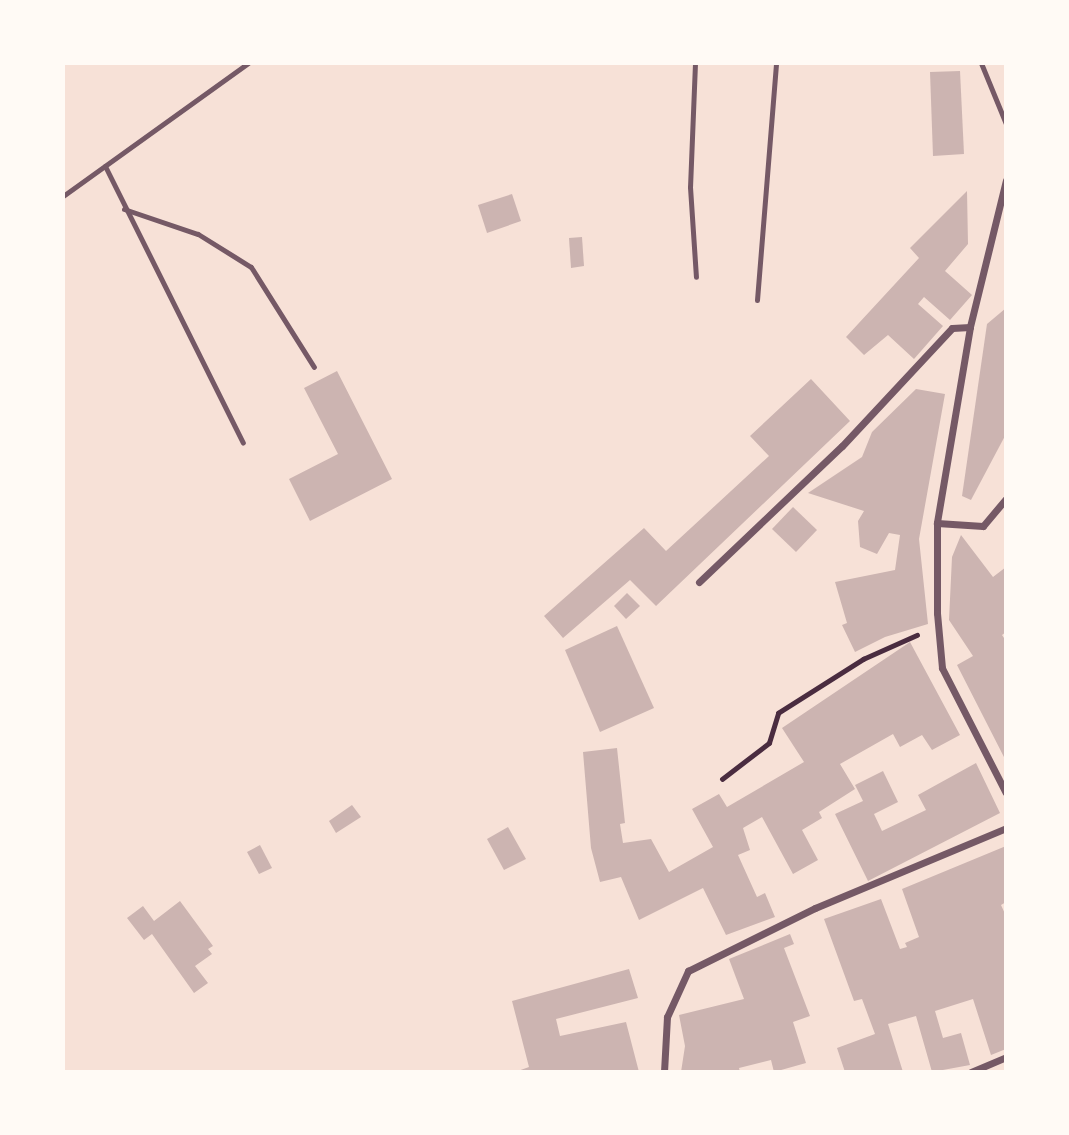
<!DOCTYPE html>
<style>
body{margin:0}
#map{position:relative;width:1069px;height:1135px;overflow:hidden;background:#f7e1d7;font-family:"Playfair Display",serif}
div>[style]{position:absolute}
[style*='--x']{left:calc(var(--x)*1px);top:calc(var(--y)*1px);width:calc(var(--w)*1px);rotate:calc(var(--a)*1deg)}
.building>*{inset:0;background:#ccb4b1}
.path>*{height:4.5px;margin:-2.25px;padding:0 2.25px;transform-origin:2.25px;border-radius:2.25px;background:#4a2c40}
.service>*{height:5px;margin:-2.5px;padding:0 2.5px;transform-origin:2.5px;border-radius:2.5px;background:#755966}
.minor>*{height:7px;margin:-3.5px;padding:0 3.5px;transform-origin:3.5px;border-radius:3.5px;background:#755966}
span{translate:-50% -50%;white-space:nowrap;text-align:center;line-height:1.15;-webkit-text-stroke:5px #fffaf5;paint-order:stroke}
.frame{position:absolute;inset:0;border:65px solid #fffaf5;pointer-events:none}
</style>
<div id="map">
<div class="building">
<i style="clip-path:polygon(960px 71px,964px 154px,933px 156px,930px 72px)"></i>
<i style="clip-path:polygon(967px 191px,968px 244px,945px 271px,972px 295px,950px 320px,924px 297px,918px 304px,943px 326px,914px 359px,888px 335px,864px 355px,846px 337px,919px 258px,910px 248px)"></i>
<i style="clip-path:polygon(512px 194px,521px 221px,487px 233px,478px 205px)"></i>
<i style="clip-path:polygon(582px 237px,584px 266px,571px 268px,569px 238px)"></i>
<i style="clip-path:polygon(1006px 308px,1006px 434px,971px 500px,962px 496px,987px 324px)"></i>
<i style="clip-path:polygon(337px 371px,392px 479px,310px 521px,289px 479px,338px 454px,304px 388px)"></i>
<i style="clip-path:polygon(811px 379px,850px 421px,656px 606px,630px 580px,563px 638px,544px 616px,644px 528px,666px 551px,769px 456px,750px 436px)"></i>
<i style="clip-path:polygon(916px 389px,945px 394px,919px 539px,928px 624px,885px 637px,855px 652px,842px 625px,847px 623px,835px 582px,895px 570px,900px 535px,889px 533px,877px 554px,860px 547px,858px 521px,864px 511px,808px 493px,862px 457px,872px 432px)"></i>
<i style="clip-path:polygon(793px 507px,817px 530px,796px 552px,772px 529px)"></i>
<i style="clip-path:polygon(961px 535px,993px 577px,1006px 567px,1006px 632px,1002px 635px,1006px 641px,1006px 761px,957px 665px,973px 656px,949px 620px,952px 557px)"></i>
<i style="clip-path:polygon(627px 593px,640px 606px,626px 619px,614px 606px)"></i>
<i style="clip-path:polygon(617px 626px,654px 708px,600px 732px,565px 650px)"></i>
<i style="clip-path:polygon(910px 642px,960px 735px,932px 750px,922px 735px,900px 747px,893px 734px,840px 764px,855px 789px,819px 812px,822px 818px,802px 830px,818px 860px,793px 874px,762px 817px,743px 828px,750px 850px,738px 855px,757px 897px,765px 893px,775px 917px,726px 935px,703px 888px,639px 920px,621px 877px,600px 882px,591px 848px,583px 752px,617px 748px,625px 823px,620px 824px,623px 843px,651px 839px,669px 872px,713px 847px,692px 809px,719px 794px,727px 807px,804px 762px,782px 728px)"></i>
<i style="clip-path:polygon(976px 763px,1000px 813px,868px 881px,835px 814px,863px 801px,855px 785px,883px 771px,898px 802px,874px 814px,882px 831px,926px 810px,918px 795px)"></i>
<i style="clip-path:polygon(352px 805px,361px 817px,336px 833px,329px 821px)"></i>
<i style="clip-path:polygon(508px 827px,526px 859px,504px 870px,487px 839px)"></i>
<i style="clip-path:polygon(260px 845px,272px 868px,259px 874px,247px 852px)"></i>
<i style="clip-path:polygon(1006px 846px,1006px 902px,1001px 905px,1006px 916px,1006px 1049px,991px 1055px,973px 999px,935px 1011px,943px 1038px,961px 1033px,970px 1065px,932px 1072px,916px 1016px,888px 1024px,903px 1072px,845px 1072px,837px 1048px,875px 1034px,862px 999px,854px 1001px,824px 919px,881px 899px,900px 949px,907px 947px,905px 943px,919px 937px,902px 889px)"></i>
<i style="clip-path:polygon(180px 901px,213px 946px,208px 949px,212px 954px,195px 966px,208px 983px,194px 993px,152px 934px,144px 940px,127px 918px,143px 906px,154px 921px)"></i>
<i style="clip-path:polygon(790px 934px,794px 944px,784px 948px,810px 1016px,793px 1022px,806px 1063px,774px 1072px,771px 1060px,739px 1068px,740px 1072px,681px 1072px,685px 1046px,679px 1015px,744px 999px,729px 959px)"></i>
<i style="clip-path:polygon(629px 969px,638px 998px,556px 1019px,560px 1036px,626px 1022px,639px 1072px,515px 1072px,529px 1067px,512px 1001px)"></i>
</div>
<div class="path">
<i style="--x:722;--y:779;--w:59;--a:-37.5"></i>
<i style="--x:769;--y:743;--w:31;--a:-73"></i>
<i style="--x:778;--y:713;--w:101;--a:-32.4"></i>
<i style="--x:863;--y:659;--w:59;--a:-24"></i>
</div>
<div class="service">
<i style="--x:695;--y:63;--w:124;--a:92.3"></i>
<i style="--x:690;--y:187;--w:90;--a:86.2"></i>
<i style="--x:981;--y:63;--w:66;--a:67.7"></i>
<i style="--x:105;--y:166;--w:309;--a:63.5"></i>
<i style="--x:63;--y:196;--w:228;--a:-35.7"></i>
<i style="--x:124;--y:209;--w:78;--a:18.7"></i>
<i style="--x:198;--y:234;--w:62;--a:31.9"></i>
<i style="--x:251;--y:267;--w:118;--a:57.8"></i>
<i style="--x:757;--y:300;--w:238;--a:-85.4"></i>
</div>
<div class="minor">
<i style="--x:1006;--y:180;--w:151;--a:103.8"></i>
<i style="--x:970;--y:327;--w:199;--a:99.6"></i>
<i style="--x:937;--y:523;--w:90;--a:90"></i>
<i style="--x:937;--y:613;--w:55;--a:84.8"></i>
<i style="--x:942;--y:668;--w:140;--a:62.9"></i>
<i style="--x:937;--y:523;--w:46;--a:3.7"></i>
<i style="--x:983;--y:526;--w:35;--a:-50"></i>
<i style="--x:699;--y:582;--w:197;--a:-43.6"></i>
<i style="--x:842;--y:446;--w:161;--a:-47"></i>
<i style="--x:952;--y:328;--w:18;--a:-3"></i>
<i style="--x:664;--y:1072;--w:55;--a:-86.9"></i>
<i style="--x:667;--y:1017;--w:51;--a:-65.5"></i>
<i style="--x:688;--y:971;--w:142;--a:-26.4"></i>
<i style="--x:815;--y:908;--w:207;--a:-22.7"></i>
<i style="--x:971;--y:1072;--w:38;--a:-23"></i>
</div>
<div class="frame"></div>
</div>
